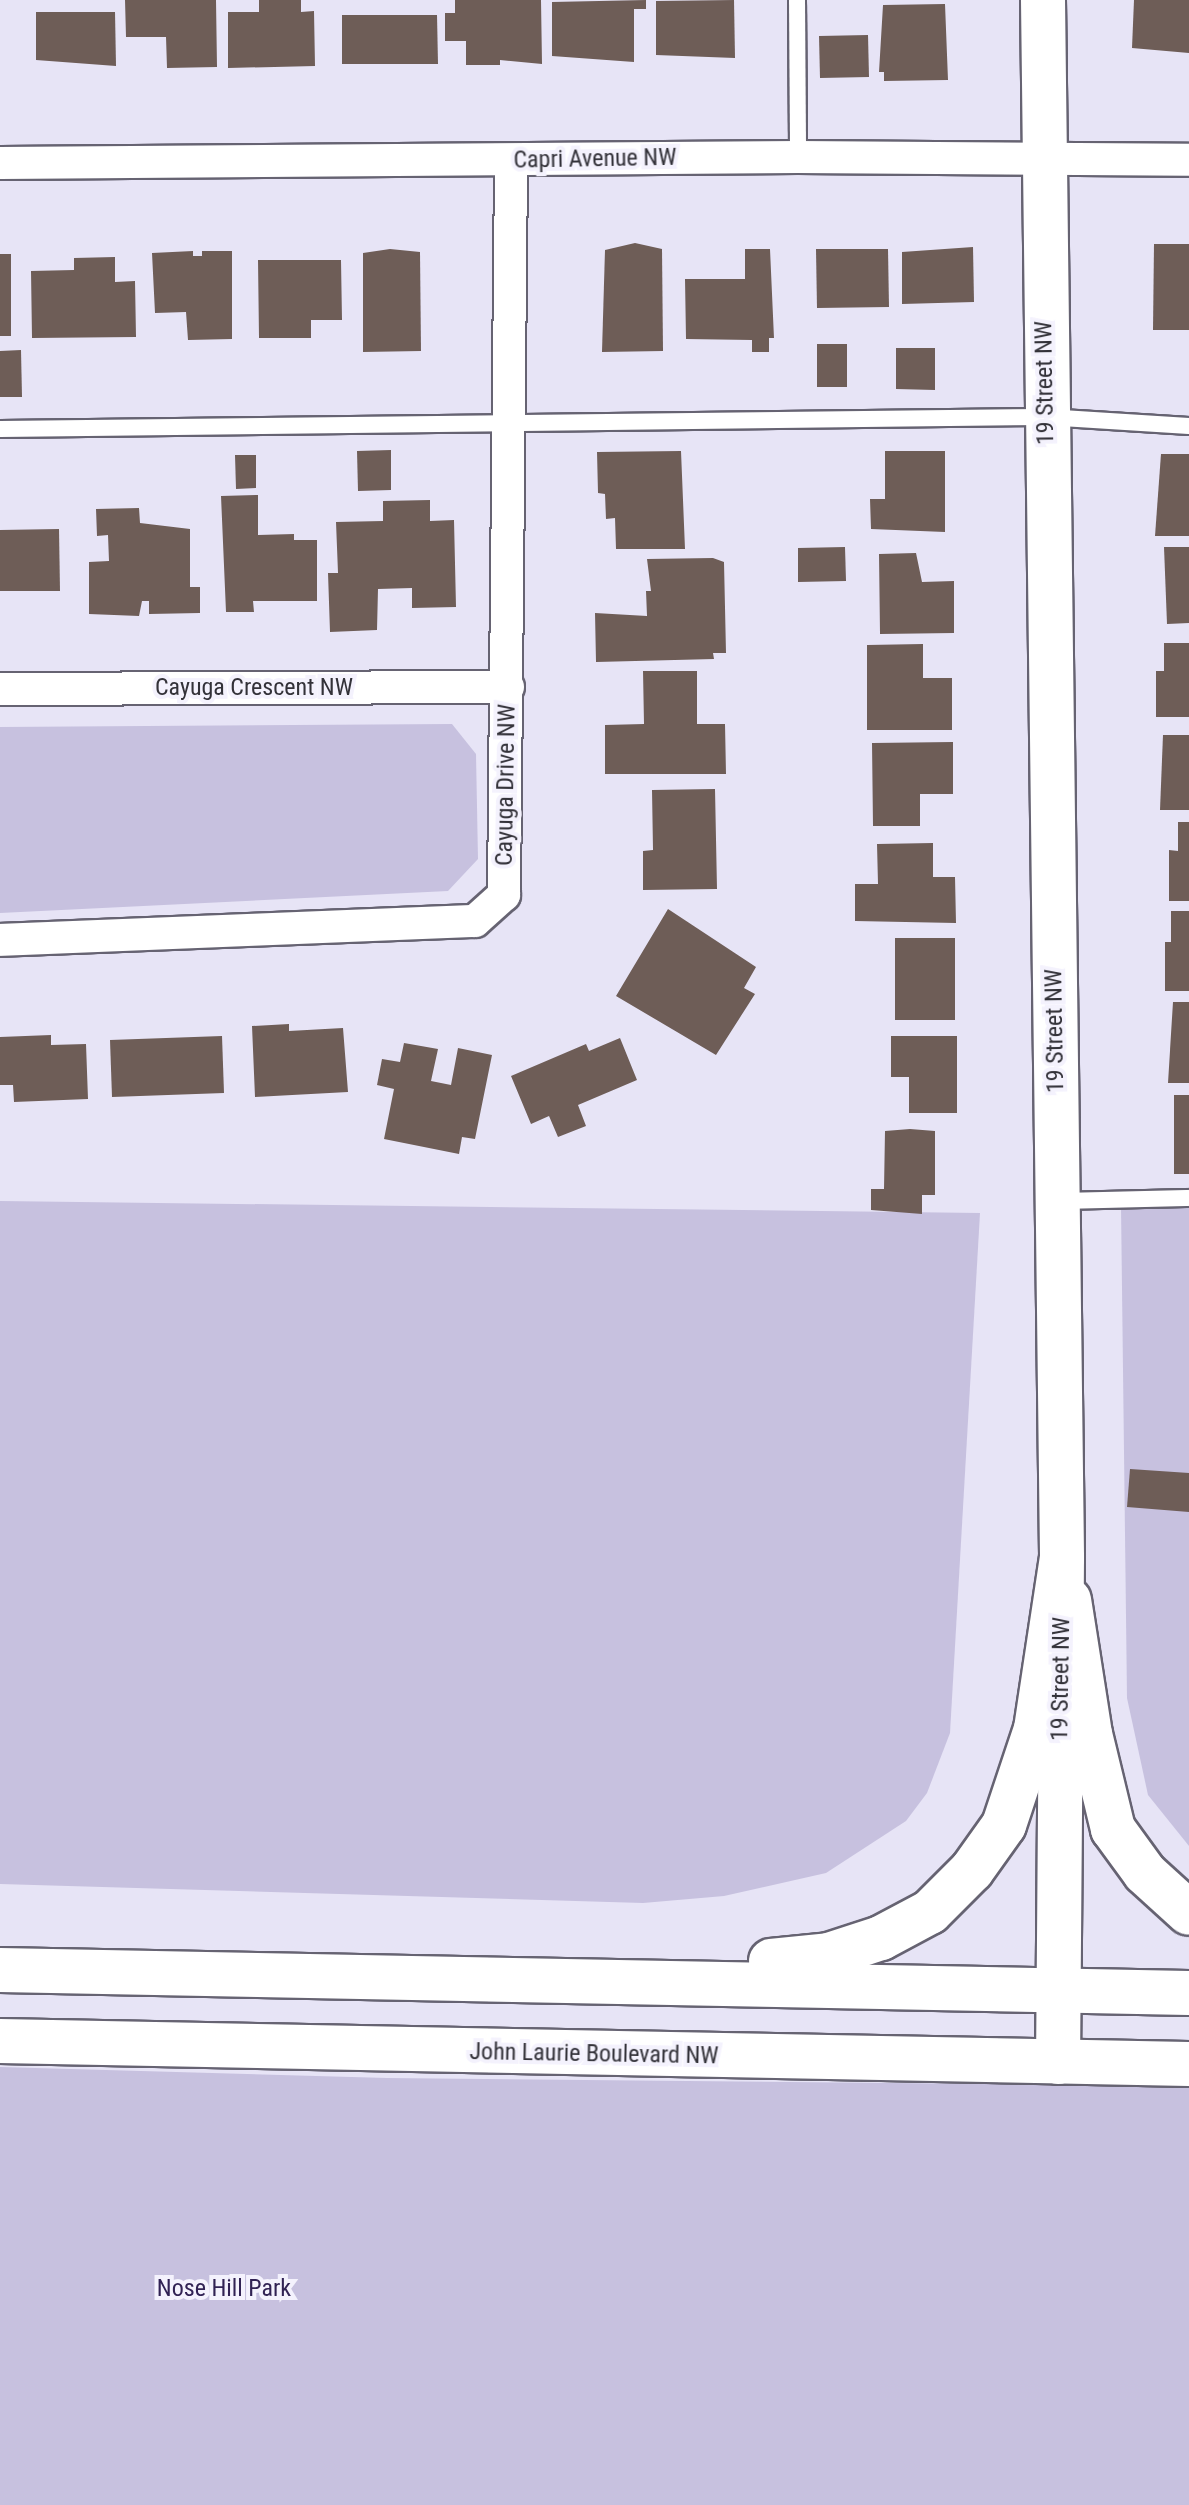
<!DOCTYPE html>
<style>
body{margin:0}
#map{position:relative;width:1189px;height:2505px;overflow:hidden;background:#e7e4f6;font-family:"Roboto Condensed",sans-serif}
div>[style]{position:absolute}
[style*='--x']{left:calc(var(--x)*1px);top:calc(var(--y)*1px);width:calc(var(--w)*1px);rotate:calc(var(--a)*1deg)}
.green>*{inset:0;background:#c7c1df}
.building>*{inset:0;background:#6e5d57}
.roads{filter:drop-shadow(2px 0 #666372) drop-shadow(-2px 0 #666372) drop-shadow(0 2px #666372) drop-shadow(0 -2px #666372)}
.lane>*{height:16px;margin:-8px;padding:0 8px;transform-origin:8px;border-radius:8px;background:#fff}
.street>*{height:32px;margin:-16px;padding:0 16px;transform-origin:16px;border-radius:16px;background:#fff}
.secondary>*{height:44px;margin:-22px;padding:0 22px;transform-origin:22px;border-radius:22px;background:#fff}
.primary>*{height:44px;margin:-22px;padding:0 22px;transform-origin:22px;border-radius:22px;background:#fff}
span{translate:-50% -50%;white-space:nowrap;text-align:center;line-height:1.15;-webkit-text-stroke:8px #f4f2fd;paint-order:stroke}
.street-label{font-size:24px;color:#333239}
.park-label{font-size:24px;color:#312254}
</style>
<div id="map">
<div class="green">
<i style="clip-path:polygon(452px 724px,476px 754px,478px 859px,448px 891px,0 913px,0 727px)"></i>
<i style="clip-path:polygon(0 1201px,980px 1213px,950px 1733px,927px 1793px,906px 1821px,826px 1873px,724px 1896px,643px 1903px,0 1884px)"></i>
<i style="clip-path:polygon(1121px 1206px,1189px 1208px,1189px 1846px,1148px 1795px,1127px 1698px)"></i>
<i style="clip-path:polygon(0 2067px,387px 2078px,1189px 2086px,1189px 2505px,0 2505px)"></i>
</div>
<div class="building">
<i style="clip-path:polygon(125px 0,216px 0,217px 67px,167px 68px,166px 37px,126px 37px)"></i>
<i style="clip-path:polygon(259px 0,301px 0,301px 12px,314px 11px,315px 66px,228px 68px,228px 12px,259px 12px)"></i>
<i style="clip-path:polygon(455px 0,541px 0,542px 64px,500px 60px,500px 65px,466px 65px,466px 41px,445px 41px,445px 13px,455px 13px)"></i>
<i style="clip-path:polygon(646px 0,646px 9px,634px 9px,634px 62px,552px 56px,552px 2px)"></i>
<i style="clip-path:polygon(734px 0,735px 58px,656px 55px,656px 1px)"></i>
<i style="clip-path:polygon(1134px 0,1189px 0,1189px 53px,1132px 48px)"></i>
<i style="clip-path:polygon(945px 4px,948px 80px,884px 81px,884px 72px,879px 72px,883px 5px)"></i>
<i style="clip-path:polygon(36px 12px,115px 12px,116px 66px,36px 60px)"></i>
<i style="clip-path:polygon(342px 15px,437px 15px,438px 64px,342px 64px)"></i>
<i style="clip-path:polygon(868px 35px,869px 77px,820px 78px,819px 36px)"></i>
<i style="clip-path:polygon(635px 243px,662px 249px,663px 351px,602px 352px,605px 250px)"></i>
<i style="clip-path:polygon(1154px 244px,1189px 244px,1189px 330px,1153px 330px)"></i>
<i style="clip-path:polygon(973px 247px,974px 302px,902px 304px,902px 252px)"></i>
<i style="clip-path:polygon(390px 249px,420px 252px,421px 351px,363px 352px,363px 253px)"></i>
<i style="clip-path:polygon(745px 249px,770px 249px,774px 338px,769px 338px,769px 352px,752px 352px,752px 340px,686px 339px,685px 279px,745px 279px)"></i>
<i style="clip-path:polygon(816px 249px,888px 249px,889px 307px,817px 308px)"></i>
<i style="clip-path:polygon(193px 251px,193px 256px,202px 256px,202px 251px,232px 251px,232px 339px,188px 340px,186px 312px,155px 313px,152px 253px)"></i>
<i style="clip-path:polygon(0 254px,11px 254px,11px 336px,0 336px)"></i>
<i style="clip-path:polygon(115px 257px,115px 282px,135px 281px,136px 337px,32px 338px,31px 271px,74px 270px,74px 258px)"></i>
<i style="clip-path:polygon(258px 260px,341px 260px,342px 320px,311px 320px,311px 338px,259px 338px)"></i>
<i style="clip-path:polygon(817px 344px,847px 344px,847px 387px,817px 387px)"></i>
<i style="clip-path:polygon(896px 348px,935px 348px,935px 390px,896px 389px)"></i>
<i style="clip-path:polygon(21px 350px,22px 397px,0 397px,0 351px)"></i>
<i style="clip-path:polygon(391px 450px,391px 490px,358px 491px,357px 451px)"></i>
<i style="clip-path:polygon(681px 451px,685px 549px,616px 549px,615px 518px,606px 519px,605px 494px,598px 493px,597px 452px)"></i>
<i style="clip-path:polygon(885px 451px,945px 451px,945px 532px,871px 529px,870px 499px,885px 499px)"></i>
<i style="clip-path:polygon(1161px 454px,1189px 454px,1189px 536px,1155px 536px)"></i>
<i style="clip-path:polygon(235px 455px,256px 455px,256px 488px,236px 489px)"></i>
<i style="clip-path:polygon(258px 495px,258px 535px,294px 534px,294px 540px,317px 540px,317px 601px,253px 601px,254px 612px,226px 612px,221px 496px)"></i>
<i style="clip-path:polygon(430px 500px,430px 521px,454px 520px,456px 607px,412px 608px,412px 588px,378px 589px,377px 630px,330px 632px,328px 573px,338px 573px,336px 522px,383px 521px,383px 501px)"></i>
<i style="clip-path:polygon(139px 508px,140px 523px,190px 529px,190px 587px,200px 587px,200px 613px,149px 614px,149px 601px,142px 601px,139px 616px,89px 614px,89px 562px,109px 561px,108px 535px,97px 536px,96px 509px)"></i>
<i style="clip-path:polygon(59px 529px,60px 591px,0 591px,0 530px)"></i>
<i style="clip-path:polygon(845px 547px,846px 581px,798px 582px,798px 548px)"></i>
<i style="clip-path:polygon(1164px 547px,1189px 547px,1189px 623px,1167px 624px)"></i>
<i style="clip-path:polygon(916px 553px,922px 582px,954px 581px,954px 633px,880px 634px,879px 554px)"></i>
<i style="clip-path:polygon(713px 558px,724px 562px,726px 653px,713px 653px,714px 659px,596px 662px,595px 613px,647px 616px,646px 591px,651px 591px,647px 559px)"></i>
<i style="clip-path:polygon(1164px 643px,1189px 643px,1189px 717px,1156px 717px,1156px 671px,1164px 671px)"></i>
<i style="clip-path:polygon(923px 644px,923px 678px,952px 678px,952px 730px,867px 730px,867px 645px)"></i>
<i style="clip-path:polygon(643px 671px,697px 671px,697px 724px,725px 724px,726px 774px,605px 774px,605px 725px,644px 724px)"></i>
<i style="clip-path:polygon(1163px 735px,1189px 735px,1189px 810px,1160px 810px)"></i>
<i style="clip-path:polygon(953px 742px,953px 794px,920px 794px,920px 826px,873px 826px,872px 743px)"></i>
<i style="clip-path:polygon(715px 789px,717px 889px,643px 890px,643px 851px,653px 850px,652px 790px)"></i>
<i style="clip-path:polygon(1178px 822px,1189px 822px,1189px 901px,1169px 901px,1169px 850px,1178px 851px)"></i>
<i style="clip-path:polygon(933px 843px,933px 877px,955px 877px,956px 923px,855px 921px,855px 884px,878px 884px,877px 844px)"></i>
<i style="clip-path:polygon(668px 909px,756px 967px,744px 988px,755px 994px,716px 1055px,616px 996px)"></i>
<i style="clip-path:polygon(1171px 911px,1189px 911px,1189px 991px,1165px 991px,1165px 942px,1171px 942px)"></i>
<i style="clip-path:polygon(895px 938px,955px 938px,955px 1020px,895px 1020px)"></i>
<i style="clip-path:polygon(1173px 1002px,1189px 1002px,1189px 1083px,1168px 1083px)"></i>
<i style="clip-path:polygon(289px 1024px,289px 1031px,343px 1028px,348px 1092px,255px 1097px,252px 1026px)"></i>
<i style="clip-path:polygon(51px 1035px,51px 1045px,86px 1044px,88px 1099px,14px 1102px,13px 1085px,0 1085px,0 1037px)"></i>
<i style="clip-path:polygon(222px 1036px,224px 1093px,112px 1097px,110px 1040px)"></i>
<i style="clip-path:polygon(891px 1036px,957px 1036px,957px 1113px,909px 1113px,909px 1077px,891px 1077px)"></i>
<i style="clip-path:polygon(620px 1038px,637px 1080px,578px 1105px,586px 1126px,558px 1137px,549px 1116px,531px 1124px,511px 1076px,586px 1044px,589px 1051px)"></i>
<i style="clip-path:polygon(404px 1043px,438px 1049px,431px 1081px,451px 1085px,458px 1048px,492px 1055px,475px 1139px,462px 1137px,459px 1154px,384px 1139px,394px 1089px,377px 1085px,382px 1059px,400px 1062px)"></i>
<i style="clip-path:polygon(1174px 1095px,1189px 1095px,1189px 1174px,1174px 1174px)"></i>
<i style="clip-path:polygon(910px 1129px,935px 1131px,935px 1195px,922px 1195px,922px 1214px,871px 1210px,871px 1189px,884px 1189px,885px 1131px)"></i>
<i style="clip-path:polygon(1130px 1469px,1189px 1473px,1189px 1512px,1127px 1507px)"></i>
</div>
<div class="roads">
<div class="lane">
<i style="--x:797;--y:0;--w:157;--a:89.6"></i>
<i style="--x:0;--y:429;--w:1046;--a:-0.66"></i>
<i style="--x:1046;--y:417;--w:143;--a:3.6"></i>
<i style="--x:1059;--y:1201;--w:130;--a:-1.3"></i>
</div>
<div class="street">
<i style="--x:0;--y:163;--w:798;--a:-0.43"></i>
<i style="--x:798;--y:157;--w:391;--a:0.4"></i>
<i style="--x:0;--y:689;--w:508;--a:-0.23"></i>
<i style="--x:0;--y:940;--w:475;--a:-2.3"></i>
<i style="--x:475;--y:921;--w:39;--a:-42"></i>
<i style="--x:504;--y:895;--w:735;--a:-89.45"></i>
</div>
<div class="secondary">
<i style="--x:1043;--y:0;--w:1558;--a:89.3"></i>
<i style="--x:1062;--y:1558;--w:504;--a:90.45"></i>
</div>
<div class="primary">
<i style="--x:1069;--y:1600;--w:136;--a:81.1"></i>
<i style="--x:1090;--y:1734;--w:98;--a:76.4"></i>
<i style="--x:1113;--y:1829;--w:54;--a:54"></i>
<i style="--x:1145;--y:1873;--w:59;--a:42.3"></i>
<i style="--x:771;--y:1961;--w:58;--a:-5.9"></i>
<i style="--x:829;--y:1955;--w:55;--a:-18.1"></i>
<i style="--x:881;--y:1938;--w:55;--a:-28"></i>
<i style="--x:930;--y:1912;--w:59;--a:-45"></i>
<i style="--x:972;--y:1870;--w:55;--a:-54.6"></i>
<i style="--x:1004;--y:1825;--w:101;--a:-71.6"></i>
<i style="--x:1036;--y:1729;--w:173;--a:-81.4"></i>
<i style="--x:0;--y:1970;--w:1189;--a:1.11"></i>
<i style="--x:0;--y:2041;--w:1189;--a:1.11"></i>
</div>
</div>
<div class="street-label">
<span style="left:595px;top:159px;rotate:-1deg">Capri Avenue NW</span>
<span style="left:1045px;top:383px;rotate:-91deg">19 Street NW</span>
<span style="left:254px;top:688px">Cayuga Crescent NW</span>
<span style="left:506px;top:785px;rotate:-89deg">Cayuga Drive NW</span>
<span style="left:1055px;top:1031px;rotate:-91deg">19 Street NW</span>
<span style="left:1061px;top:1679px;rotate:-89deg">19 Street NW</span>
<span style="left:594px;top:2054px;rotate:1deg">John Laurie Boulevard NW</span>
</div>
<div class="park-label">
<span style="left:224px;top:2289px">Nose Hill Park</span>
</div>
</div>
